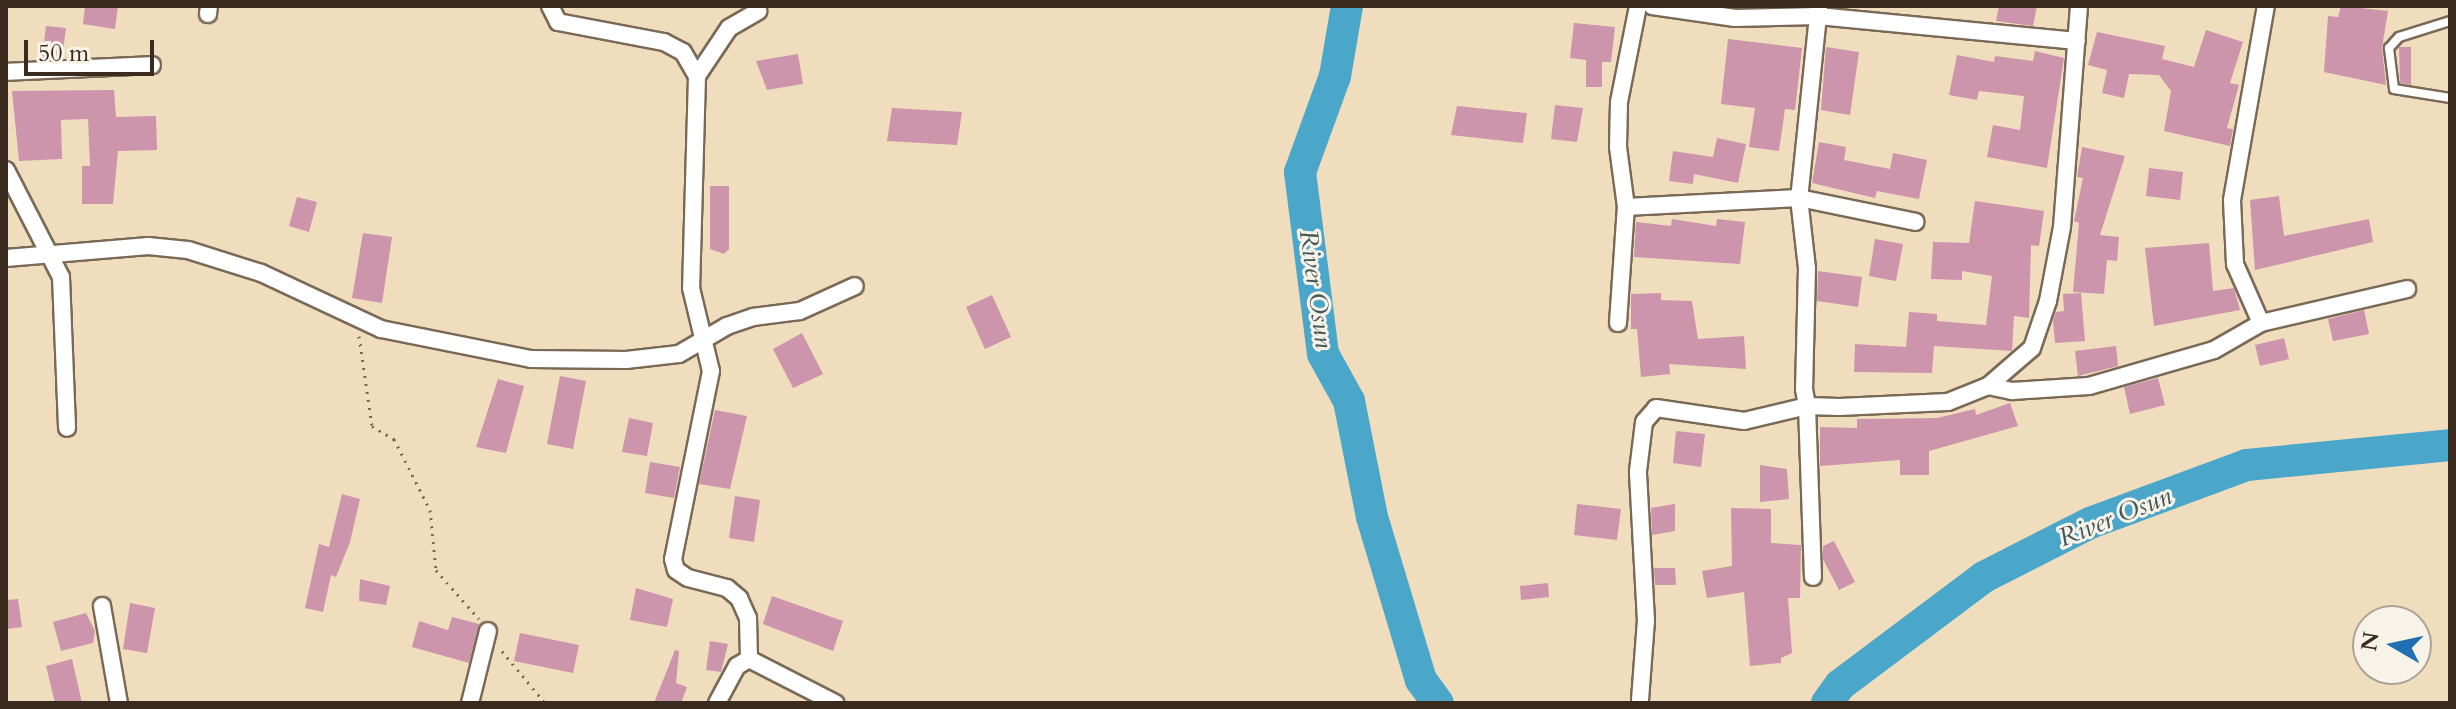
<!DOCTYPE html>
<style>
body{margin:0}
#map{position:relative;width:2456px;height:709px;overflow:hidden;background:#f0ddbd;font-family:Cardo,serif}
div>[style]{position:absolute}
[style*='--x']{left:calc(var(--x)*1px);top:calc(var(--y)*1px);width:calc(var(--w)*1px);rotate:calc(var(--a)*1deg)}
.river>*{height:32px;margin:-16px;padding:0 16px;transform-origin:16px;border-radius:16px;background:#4ba7ca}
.building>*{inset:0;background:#cc95ac}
.path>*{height:3px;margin-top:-1.5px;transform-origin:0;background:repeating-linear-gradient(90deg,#7a6956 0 2px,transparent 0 8px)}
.roads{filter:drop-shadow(2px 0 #7a6956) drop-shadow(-2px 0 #7a6956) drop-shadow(0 2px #7a6956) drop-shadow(0 -2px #7a6956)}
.lane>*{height:8px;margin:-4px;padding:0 4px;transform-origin:4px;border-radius:4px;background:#fff}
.street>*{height:16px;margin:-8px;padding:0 8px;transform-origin:8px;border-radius:8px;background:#fff}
span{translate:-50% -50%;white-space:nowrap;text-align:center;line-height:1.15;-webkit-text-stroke:6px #f7f3e8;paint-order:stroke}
.water-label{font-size:26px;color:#41565a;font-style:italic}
.frame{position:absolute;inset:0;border:8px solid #3b2a1e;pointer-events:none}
.north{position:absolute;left:2352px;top:605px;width:80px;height:80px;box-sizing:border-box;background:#f7f3e8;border:2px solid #aca397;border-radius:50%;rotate:279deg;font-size:22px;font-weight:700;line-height:32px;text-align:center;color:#3b2a1e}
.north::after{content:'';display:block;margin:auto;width:28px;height:36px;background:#1f6fb2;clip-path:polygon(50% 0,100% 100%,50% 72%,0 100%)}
.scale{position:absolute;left:24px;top:40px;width:130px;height:36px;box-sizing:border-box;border:4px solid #3b2a1e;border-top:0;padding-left:10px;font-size:24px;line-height:28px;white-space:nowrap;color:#3b2a1e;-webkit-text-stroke:6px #f7f3e8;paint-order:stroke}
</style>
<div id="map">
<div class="river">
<i style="--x:1347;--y:6;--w:71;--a:99.7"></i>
<i style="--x:1335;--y:76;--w:102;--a:110"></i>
<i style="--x:1300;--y:172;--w:183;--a:82.8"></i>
<i style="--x:1323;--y:354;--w:54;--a:61"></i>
<i style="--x:1349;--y:401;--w:118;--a:78.8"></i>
<i style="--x:1372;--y:517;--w:170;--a:73.3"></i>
<i style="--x:1421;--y:680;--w:29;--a:54"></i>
<i style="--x:1827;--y:703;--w:22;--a:-54"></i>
<i style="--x:1840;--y:685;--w:180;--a:-36.9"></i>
<i style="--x:1984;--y:577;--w:119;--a:-27"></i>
<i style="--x:2090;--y:523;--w:167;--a:-20.3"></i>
<i style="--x:2247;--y:465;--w:204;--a:-5.6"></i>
</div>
<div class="building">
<i style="clip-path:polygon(85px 6px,118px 6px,115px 29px,83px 24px)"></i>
<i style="clip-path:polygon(1999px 6px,2037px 6px,2033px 26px,1996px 21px)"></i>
<i style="clip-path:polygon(2341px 6px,2388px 11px,2382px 48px,2386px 85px,2324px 72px,2328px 16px,2338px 17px)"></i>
<i style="clip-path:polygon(1574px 23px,1615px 27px,1611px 62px,1602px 62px,1602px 87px,1586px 87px,1586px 60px,1570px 58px)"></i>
<i style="clip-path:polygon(46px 26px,66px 28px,62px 58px,42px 59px)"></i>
<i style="clip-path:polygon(2206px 30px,2243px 42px,2230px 83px,2239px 85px,2227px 128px,2233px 129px,2230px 146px,2164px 131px,2171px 91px,2159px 75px,2129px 74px,2124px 98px,2102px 93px,2107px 70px,2088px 65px,2097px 32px,2165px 46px,2162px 59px,2194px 67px)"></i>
<i style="clip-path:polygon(1728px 39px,1802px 48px,1795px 110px,1785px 109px,1779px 151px,1749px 147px,1755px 108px,1721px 104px)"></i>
<i style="clip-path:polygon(1826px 47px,1859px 52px,1850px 115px,1821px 110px)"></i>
<i style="clip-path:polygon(2399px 47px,2411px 47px,2411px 85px,2400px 83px)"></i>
<i style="clip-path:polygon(2035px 51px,2064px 58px,2047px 168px,1987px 157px,1993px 125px,2020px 130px,2024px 96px,1979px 91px,1977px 100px,1949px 95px,1957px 55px,1994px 62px,1995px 56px,2033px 61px)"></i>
<i style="clip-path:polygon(798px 54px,803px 84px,767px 90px,756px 61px)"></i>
<i style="clip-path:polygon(114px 90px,116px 117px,156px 116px,157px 150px,118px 151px,113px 204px,82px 204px,82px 166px,90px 166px,88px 119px,61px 120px,62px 159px,19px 161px,12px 91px)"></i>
<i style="clip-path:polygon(1555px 105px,1583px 108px,1577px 142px,1551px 139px)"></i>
<i style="clip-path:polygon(1457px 106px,1527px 113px,1523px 143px,1451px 135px)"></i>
<i style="clip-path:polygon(892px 108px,962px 112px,957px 145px,887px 141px)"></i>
<i style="clip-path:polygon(1717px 138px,1746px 144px,1738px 183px,1694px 174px,1693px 184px,1669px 181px,1673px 151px,1713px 157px)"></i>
<i style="clip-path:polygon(1819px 142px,1846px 147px,1844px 160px,1890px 169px,1893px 153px,1927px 160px,1919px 199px,1877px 191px,1875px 198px,1812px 183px)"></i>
<i style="clip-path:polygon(2082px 147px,2125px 156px,2100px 235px,2119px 237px,2117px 261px,2107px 260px,2104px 294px,2073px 292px,2079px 223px,2074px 221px,2083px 178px,2077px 177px)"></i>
<i style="clip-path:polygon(2149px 168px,2183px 172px,2180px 200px,2146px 196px)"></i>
<i style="clip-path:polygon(710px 186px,729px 186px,729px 249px,724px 254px,710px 249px)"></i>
<i style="clip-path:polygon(2279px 196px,2284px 236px,2369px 219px,2373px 242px,2255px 270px,2250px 200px)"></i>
<i style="clip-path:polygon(297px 197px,317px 202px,309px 232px,289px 226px)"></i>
<i style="clip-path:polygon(1975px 201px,2044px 211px,2039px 246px,2031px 245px,2029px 318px,2014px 316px,2012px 351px,1934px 346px,1932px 373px,1854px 372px,1855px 344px,1906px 347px,1909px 312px,1937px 314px,1937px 321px,1986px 325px,1992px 276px,1962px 271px,1962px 280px,1931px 279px,1933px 242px,1969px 243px)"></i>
<i style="clip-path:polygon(1672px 219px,1716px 226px,1717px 219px,1745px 222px,1740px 264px,1634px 257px,1636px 222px,1671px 226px)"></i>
<i style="clip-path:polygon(363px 233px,392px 237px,382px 303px,352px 298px)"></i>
<i style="clip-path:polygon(1875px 239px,1903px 244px,1896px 281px,1869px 276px)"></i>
<i style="clip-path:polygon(2209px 243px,2213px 291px,2234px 288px,2240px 310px,2154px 326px,2145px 248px)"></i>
<i style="clip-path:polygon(1818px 271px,1862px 277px,1858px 307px,1817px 301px)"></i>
<i style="clip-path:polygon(1661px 293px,1661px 300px,1692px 301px,1698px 339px,1744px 336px,1746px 369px,1669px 364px,1670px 374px,1641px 377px,1637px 329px,1631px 329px,1631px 294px)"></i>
<i style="clip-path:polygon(2081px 293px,2085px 341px,2055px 343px,2053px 320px,2056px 312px,2064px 311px,2063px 294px)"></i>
<i style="clip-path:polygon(992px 295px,1011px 337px,985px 349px,966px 307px)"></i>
<i style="clip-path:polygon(2364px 310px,2369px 334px,2333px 341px,2328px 319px)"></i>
<i style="clip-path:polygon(802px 333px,823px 374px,793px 388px,773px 349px)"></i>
<i style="clip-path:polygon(2284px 338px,2289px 359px,2260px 366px,2255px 345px)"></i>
<i style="clip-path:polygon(2116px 346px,2118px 366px,2078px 376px,2075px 351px)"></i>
<i style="clip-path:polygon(560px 376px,586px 381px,573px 449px,547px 444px)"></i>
<i style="clip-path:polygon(2158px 378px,2165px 405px,2130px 414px,2124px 387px)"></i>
<i style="clip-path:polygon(498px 379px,524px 386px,506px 453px,476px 447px)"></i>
<i style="clip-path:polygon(2010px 403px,2018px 426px,1929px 451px,1929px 475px,1900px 475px,1900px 460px,1820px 466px,1820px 427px,1857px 428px,1857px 419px,1937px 418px,1975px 409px,1976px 415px)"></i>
<i style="clip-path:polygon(715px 410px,747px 416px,730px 489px,699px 484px)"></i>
<i style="clip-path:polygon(629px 418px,653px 423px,647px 456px,622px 452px)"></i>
<i style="clip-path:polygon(1676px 431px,1705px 434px,1701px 467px,1673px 463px)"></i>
<i style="clip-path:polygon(650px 462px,680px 467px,674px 498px,645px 493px)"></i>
<i style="clip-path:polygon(1760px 465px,1787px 469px,1789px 499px,1760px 502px)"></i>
<i style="clip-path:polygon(342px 494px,360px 499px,350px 542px,336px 577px,331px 575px,323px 612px,305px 608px,319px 544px,329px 547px)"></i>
<i style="clip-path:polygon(735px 496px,760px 500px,754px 542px,729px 538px)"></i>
<i style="clip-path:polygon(1577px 504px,1621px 509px,1617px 540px,1574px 535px)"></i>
<i style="clip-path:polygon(1675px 504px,1675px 531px,1652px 535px,1651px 508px)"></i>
<i style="clip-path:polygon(1731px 508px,1771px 509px,1771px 543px,1801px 545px,1800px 598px,1788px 598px,1792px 653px,1781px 658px,1781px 663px,1750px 666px,1744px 592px,1707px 598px,1702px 571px,1732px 566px)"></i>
<i style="clip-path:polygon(1834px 541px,1855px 582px,1839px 590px,1823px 559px,1823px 546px)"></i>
<i style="clip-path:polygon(1654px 568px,1675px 568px,1676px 585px,1655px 585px)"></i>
<i style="clip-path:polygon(360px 579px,390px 586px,386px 605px,359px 601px)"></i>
<i style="clip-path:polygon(1548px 583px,1549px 597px,1521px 600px,1520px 586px)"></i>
<i style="clip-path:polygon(636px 588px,673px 599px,667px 627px,630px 620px)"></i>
<i style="clip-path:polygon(772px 596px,843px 621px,833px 651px,763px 624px)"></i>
<i style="clip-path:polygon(18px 599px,22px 627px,6px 629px,6px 600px)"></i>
<i style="clip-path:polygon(130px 603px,155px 608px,147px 653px,123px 649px)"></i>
<i style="clip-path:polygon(86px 613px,95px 631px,93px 643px,61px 651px,53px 622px)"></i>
<i style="clip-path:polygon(452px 617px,479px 624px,469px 663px,412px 647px,419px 621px,448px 630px)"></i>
<i style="clip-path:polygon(520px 633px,579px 645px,573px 673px,514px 661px)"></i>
<i style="clip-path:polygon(710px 641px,728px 644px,721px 672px,706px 670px)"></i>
<i style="clip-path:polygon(675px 650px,679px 651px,676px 683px,687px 687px,681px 703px,654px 703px)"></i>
<i style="clip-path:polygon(72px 659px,82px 703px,55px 703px,46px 666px)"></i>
</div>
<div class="path">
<i style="--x:359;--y:336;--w:91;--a:81.8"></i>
<i style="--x:372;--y:426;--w:26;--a:31"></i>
<i style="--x:394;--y:439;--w:80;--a:63.1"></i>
<i style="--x:430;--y:510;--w:60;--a:84.3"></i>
<i style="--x:436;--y:570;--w:65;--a:48.7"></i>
<i style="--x:502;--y:651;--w:67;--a:50.4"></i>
</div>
<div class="roads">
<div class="lane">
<i style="--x:2450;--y:21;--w:53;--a:162.6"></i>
<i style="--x:2399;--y:37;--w:15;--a:132"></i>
<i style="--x:2389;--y:48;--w:41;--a:83"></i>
<i style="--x:2394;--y:89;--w:57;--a:9.1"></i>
</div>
<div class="street">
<i style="--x:550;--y:6;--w:18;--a:63"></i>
<i style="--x:558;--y:22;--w:108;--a:10.7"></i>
<i style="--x:664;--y:42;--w:21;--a:28"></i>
<i style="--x:683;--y:52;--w:28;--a:60"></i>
<i style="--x:697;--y:76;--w:212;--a:91.6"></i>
<i style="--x:691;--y:288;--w:85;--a:76.5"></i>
<i style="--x:711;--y:371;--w:192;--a:101.4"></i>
<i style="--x:673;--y:559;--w:11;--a:75"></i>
<i style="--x:676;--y:570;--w:14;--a:34"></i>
<i style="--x:688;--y:578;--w:40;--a:14.4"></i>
<i style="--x:727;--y:588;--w:16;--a:40"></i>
<i style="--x:739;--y:598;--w:22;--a:66"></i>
<i style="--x:748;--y:618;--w:41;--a:88.6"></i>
<i style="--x:1638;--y:6;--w:98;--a:101.2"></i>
<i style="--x:1619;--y:102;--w:45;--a:91.3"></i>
<i style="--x:1618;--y:147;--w:61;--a:82.4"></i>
<i style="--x:1626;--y:207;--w:173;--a:-3"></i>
<i style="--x:1799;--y:198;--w:119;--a:11.6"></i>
<i style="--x:1652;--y:6;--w:84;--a:8.2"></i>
<i style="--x:1735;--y:18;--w:83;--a:-1.4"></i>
<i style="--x:1818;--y:16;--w:260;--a:5.5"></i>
<i style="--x:1819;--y:6;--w:193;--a:95.9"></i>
<i style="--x:1799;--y:198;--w:70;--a:83.5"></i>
<i style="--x:1807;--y:268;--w:121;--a:91.4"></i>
<i style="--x:1804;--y:389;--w:17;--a:80"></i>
<i style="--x:1807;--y:406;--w:32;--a:2"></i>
<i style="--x:1839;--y:407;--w:109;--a:-2.6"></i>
<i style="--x:1948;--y:402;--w:43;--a:-21.8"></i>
<i style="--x:1988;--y:386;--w:58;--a:-40.8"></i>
<i style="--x:2032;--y:348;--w:50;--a:-71.2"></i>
<i style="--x:2048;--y:301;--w:75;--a:-79.3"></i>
<i style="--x:2062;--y:227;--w:222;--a:-85.6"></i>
<i style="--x:208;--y:14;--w:8;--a:-83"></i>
<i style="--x:6;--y:72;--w:146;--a:-2.7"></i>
<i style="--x:697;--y:76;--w:58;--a:-56.3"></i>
<i style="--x:729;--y:28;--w:34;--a:-30"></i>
<i style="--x:6;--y:170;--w:120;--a:62.8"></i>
<i style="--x:61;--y:277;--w:151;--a:87.7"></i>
<i style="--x:6;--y:258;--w:143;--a:-4.8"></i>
<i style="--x:148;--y:246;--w:40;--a:5.7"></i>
<i style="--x:188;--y:250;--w:77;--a:17.5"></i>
<i style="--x:261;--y:273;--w:132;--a:25"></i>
<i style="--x:381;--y:329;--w:153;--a:11.3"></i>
<i style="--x:531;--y:359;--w:95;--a:0.6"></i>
<i style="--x:626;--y:360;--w:53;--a:-6.5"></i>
<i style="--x:679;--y:354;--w:56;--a:-30.3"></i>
<i style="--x:727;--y:326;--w:28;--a:-19"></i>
<i style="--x:753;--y:317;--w:47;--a:-7.3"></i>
<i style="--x:800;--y:311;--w:60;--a:-24.4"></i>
<i style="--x:1618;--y:323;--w:116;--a:-86.1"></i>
<i style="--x:2261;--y:323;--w:64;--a:-113.8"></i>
<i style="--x:2235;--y:264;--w:64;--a:-92.7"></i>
<i style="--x:2232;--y:200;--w:197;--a:-80.1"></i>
<i style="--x:1988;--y:386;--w:25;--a:12"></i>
<i style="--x:2012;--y:391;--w:77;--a:-3.7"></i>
<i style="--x:2089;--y:386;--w:130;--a:-16.1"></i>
<i style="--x:2214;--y:350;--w:54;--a:-29.9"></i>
<i style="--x:2261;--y:323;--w:150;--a:-13.1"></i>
<i style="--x:102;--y:606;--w:98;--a:80.1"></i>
<i style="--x:1640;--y:700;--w:79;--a:-85.7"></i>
<i style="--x:1646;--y:621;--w:150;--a:-93.1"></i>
<i style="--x:1638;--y:471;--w:49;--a:-83"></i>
<i style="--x:1644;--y:422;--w:18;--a:-49"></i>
<i style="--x:1656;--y:408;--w:89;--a:8.4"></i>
<i style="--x:1744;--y:421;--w:65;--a:-13.4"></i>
<i style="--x:1807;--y:406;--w:171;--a:88"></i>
<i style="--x:470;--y:703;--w:74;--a:-76"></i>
<i style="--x:717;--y:703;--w:42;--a:-61.6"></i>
<i style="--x:737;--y:666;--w:14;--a:-30"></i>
<i style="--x:749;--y:659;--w:97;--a:27.1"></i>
</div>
</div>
<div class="water-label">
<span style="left:1316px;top:289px;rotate:82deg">River Osun</span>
<span style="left:2115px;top:517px;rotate:-22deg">River Osun</span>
</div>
<div class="frame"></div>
<div class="north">N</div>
<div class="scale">50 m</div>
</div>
